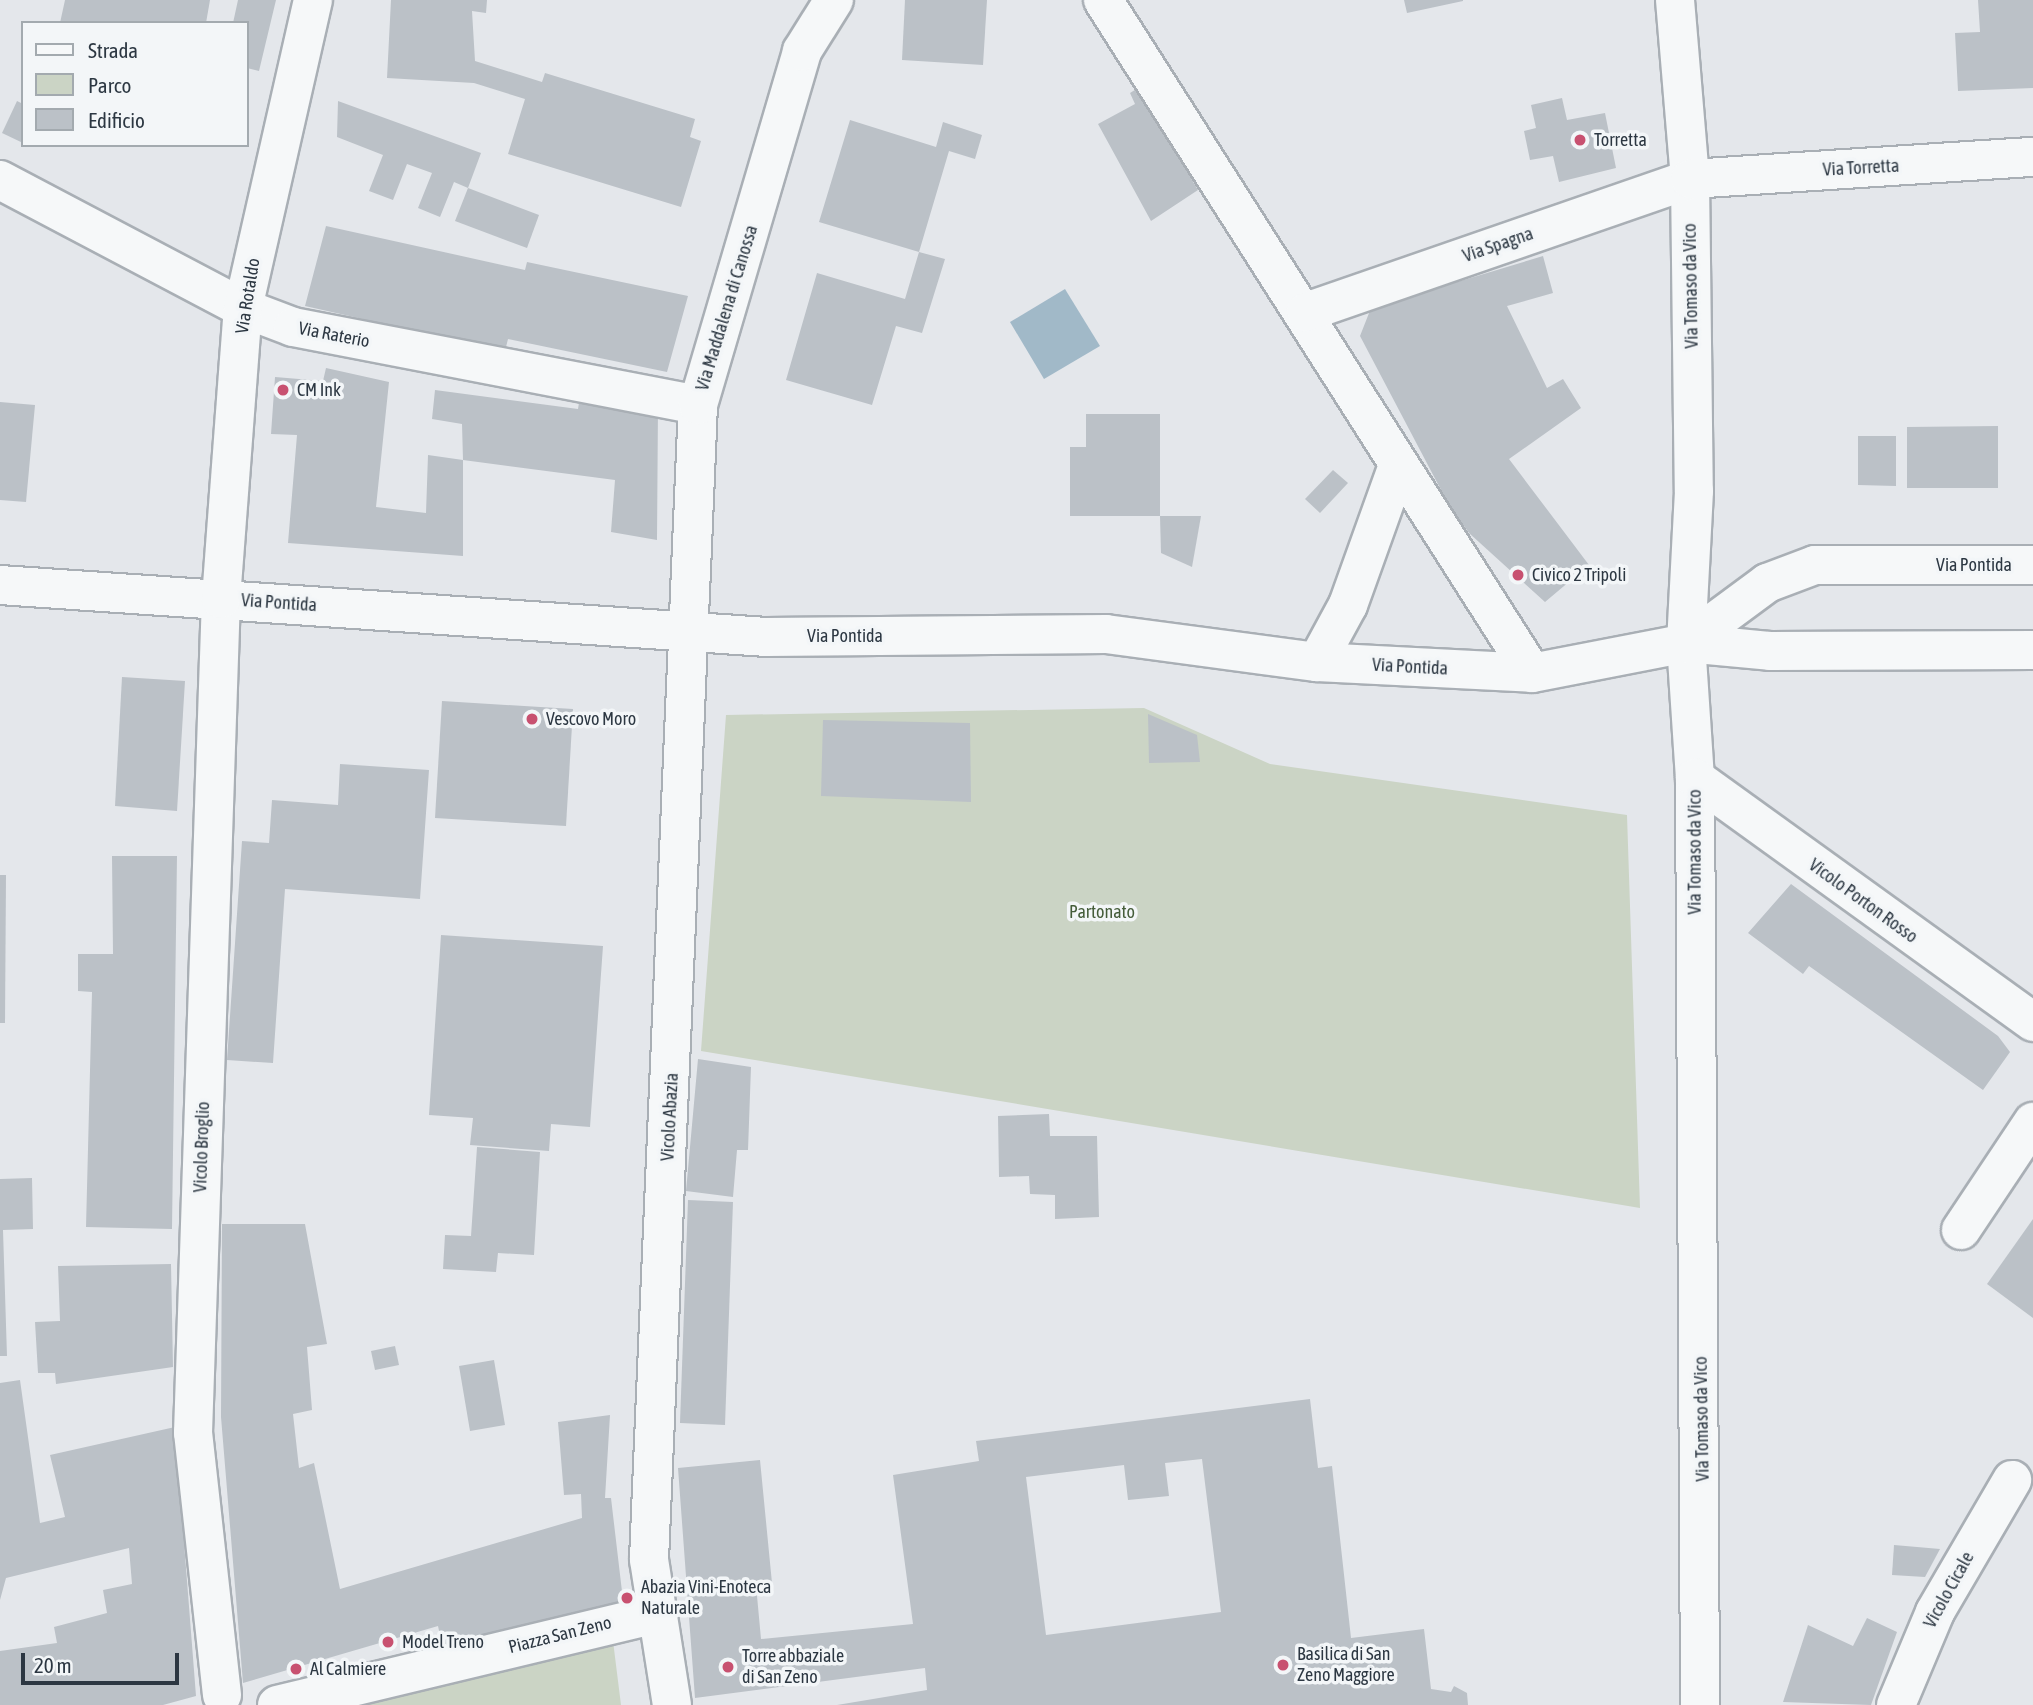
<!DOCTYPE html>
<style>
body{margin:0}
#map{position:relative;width:2033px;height:1705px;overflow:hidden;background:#e4e7eb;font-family:"Asap Condensed",sans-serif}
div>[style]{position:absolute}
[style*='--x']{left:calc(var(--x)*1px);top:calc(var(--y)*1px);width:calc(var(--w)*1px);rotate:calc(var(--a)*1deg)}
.green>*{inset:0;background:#cbd4c5}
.water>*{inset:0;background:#a1b9c8}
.building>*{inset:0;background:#bbc1c7}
.roads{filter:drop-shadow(2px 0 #a9afb5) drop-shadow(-2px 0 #a9afb5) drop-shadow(0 2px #a9afb5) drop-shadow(0 -2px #a9afb5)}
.minor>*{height:38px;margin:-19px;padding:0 19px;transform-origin:19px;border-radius:19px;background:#f6f8f9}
.dots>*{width:19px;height:19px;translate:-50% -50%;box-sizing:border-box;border:4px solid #f3f6f8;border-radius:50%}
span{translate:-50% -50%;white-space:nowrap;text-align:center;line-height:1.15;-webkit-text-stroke:7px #f3f6f8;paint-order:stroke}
.poi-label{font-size:18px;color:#2c3742}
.left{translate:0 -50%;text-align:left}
.street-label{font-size:18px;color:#2c3742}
.park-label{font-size:18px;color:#455d3a}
.legend{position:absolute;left:21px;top:21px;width:228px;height:126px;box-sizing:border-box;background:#f3f6f8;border:2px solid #a3aaaf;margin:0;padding:9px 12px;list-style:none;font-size:21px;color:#2c3742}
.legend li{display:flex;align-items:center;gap:14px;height:35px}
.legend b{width:35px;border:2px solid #a3aaaf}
.scale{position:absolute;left:21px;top:1653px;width:158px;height:32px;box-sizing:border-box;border:4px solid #2c3742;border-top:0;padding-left:9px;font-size:21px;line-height:24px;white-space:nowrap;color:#2c3742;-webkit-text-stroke:5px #f3f6f8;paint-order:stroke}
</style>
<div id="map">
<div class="green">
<i style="clip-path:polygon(1144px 708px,1270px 764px,1627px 815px,1640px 1208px,701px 1051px,726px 715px)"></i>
<i style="clip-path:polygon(612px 1633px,621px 1705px,311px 1705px)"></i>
</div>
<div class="water">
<i style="clip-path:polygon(1065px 289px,1100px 346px,1044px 379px,1010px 322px)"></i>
</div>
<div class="building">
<i style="clip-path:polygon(65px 0,210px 0,206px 23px,60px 23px)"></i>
<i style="clip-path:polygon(238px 0,276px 0,259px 71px,247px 68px,247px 23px,233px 23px)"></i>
<i style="clip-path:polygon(391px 0,487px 0,486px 13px,472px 11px,475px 61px,542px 82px,545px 73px,695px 119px,690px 137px,701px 141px,681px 207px,508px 154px,525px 99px,474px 83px,387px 78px)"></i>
<i style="clip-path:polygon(905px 0,987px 0,983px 65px,902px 60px)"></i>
<i style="clip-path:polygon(1404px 0,1463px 0,1463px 1px,1407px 13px)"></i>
<i style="clip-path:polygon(1978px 0,2033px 0,2033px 88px,1958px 91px,1955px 33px,1980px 32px)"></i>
<i style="clip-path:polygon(1138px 88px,1198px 190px,1151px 221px,1098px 124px,1135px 104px,1130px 93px)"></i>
<i style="clip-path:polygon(1562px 98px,1567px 120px,1605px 113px,1616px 168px,1559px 182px,1553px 156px,1530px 160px,1524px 131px,1536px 128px,1531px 105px)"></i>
<i style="clip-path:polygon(17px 101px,23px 104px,23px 143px,2px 133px)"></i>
<i style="clip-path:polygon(338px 101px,481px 153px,468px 188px,454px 182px,440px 217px,418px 208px,432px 173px,407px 164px,393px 200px,369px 191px,383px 155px,337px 137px)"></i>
<i style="clip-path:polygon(850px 120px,936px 147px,943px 122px,982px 135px,975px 159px,949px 151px,919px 252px,819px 222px)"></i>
<i style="clip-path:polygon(468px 188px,539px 215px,527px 248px,455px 221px)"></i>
<i style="clip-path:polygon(326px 226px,525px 270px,527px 262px,688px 296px,667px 372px,508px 339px,505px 351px,305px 306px)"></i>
<i style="clip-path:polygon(919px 252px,945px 259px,922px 333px,896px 326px,872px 405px,786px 380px,817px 273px,905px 299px)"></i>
<i style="clip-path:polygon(1543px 256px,1553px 293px,1507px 306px,1547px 388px,1563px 379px,1581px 408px,1509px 459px,1589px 565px,1545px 602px,1469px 533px,1450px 507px,1360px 336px,1371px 308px)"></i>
<i style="clip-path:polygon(326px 368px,389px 382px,376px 507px,426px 513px,428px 455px,463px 460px,462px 424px,432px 419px,435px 390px,578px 409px,581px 390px,658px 406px,657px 540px,611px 532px,615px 480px,463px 460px,463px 556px,288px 543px,297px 435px,271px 434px,275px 377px,323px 381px)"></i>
<i style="clip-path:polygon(0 402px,35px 405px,26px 502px,0 500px)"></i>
<i style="clip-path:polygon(1086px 414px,1160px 414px,1160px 516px,1070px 516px,1070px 447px,1086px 447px)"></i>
<i style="clip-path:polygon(1998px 426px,1998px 488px,1907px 488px,1907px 427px)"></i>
<i style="clip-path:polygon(1858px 436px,1896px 436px,1896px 486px,1858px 485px)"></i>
<i style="clip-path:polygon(1333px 470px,1348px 483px,1320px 513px,1305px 499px)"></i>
<i style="clip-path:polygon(1160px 516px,1201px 516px,1192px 567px,1161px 553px)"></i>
<i style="clip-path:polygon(122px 677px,185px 681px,177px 811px,115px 806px)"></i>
<i style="clip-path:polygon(442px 701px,573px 709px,566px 826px,435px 818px)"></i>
<i style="clip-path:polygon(1148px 714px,1197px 735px,1200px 762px,1149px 763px)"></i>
<i style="clip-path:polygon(823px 720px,970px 723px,971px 802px,821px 796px)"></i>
<i style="clip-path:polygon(340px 764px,429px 770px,420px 899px,285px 889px,273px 1063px,227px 1060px,242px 841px,269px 843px,272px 800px,338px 805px)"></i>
<i style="clip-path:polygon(112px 856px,177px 856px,172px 1229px,86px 1227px,92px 992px,78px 991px,78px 954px,113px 954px)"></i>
<i style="clip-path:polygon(0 875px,6px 875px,5px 1023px,0 1023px)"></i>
<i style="clip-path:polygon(1791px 884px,1998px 1036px,2010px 1052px,1983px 1090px,1809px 966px,1803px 974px,1748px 933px)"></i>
<i style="clip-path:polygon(441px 935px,603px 946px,590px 1127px,551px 1124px,549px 1151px,470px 1145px,473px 1118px,429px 1115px)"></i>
<i style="clip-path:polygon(698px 1059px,751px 1067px,748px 1150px,737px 1150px,733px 1197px,686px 1191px)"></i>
<i style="clip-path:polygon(1049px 1114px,1050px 1136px,1097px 1136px,1099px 1217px,1055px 1219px,1055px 1195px,1030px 1194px,1029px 1176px,999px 1177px,998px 1116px)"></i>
<i style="clip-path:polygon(477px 1147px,540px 1152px,534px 1255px,498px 1253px,496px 1272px,443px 1269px,445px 1235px,471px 1236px)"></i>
<i style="clip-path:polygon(32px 1178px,33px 1229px,3px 1230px,7px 1356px,0 1356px,0 1179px)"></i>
<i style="clip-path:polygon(688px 1200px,733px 1202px,725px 1425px,680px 1423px)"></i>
<i style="clip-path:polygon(2033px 1219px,2033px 1318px,1987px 1284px)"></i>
<i style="clip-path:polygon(222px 1224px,305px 1224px,327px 1344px,307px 1347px,312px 1410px,293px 1414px,299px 1468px,314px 1463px,340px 1589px,582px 1518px,581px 1494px,564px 1495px,558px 1422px,610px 1415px,605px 1498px,611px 1498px,623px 1600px,444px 1654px,438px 1626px,243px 1683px,221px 1417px)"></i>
<i style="clip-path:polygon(171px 1264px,173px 1367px,56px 1384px,55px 1373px,38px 1373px,35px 1322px,60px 1321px,58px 1266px)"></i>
<i style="clip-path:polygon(395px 1346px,399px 1365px,375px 1370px,371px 1351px)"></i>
<i style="clip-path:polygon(494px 1360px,505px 1425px,470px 1431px,459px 1366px)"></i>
<i style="clip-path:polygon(20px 1380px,40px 1523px,65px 1517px,50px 1455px,175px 1427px,196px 1696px,163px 1705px,0 1705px,0 1651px,57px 1643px,54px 1627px,107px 1613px,103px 1590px,132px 1584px,129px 1548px,6px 1578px,0 1600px,0 1383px)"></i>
<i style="clip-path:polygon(evenodd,1310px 1399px,1318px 1468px,1332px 1466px,1351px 1638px,1424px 1629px,1431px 1689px,1451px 1692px,1454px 1686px,1467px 1693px,1468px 1705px,837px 1705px,927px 1690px,925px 1668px,695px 1698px,678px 1468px,760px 1460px,772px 1583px,756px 1585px,761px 1639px,913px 1624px,893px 1475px,979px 1461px,976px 1441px,1310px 1399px,1202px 1459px,1221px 1612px,1046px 1635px,1026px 1477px,1124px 1465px,1128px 1500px,1169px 1496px,1165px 1463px,1202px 1459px)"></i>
<i style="clip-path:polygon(1894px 1545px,1940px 1549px,1925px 1577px,1892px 1575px)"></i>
<i style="clip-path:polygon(1867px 1618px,1897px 1632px,1871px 1705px,1783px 1702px,1808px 1625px,1853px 1646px)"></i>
</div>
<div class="roads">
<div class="minor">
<i style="--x:1103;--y:0;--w:798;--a:57.48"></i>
<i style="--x:1675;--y:0;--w:180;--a:85.2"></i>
<i style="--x:1690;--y:179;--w:312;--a:89.3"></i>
<i style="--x:1694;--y:491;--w:152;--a:93"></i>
<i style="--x:1686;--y:643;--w:135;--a:86.2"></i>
<i style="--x:1695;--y:778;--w:927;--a:89.69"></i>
<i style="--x:0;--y:180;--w:275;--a:27.8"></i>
<i style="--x:243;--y:308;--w:53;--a:20.8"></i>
<i style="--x:293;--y:327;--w:412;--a:10.9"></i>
<i style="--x:1306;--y:312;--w:406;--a:-19.1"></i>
<i style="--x:1690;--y:179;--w:344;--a:-3.7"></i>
<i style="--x:0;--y:585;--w:768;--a:3.88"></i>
<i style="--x:766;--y:637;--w:340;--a:-0.5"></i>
<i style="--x:1106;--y:634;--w:213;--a:7.6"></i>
<i style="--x:1317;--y:662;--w:215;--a:2.9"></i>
<i style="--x:1532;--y:673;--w:157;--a:-11"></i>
<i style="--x:1686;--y:643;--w:84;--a:5.4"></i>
<i style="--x:1770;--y:651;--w:263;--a:-0.2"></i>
<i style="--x:1686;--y:643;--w:101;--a:-36.5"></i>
<i style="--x:1767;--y:583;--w:51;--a:-20.6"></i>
<i style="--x:1815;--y:565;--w:218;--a:0"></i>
<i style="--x:1317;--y:662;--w:65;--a:-61.5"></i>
<i style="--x:1348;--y:605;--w:149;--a:-70.3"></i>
<i style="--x:1695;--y:778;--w:417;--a:35.8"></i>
<i style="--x:1961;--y:1230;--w:130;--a:-56.3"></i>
<i style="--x:222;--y:1695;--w:264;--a:-96.3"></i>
<i style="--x:193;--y:1433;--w:834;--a:-88.08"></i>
<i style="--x:221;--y:599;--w:292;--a:-85.7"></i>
<i style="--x:243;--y:308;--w:316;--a:-77.2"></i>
<i style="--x:277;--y:1705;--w:377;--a:-13.5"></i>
<i style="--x:644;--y:1617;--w:18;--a:-52"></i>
<i style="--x:672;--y:1705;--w:148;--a:-99"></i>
<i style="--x:649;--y:1559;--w:1155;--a:-87.57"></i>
<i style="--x:698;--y:405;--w:369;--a:-73.6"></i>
<i style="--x:802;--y:51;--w:60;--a:-57.9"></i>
<i style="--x:1896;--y:1705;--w:101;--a:-67.2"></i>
<i style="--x:1935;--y:1612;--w:153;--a:-59.7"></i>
</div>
</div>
<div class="dots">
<i style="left:1580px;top:140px;background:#c85170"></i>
<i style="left:283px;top:390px;background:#c85170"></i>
<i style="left:1518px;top:575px;background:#c85170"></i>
<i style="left:532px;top:719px;background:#c85170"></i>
<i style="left:627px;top:1598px;background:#c85170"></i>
<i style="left:388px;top:1642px;background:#c85170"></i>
<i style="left:1283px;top:1665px;background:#c85170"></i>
<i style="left:728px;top:1667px;background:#c85170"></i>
<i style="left:296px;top:1669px;background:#c85170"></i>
</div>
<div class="poi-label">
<span class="left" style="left:1594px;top:140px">Torretta</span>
<span class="left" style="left:297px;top:390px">CM Ink</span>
<span class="left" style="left:1532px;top:575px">Civico 2 Tripoli</span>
<span class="left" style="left:546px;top:719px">Vescovo Moro</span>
<span class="left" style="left:641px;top:1598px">Abazia Vini-Enoteca<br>Naturale</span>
<span class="left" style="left:402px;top:1642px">Model Treno</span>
<span class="left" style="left:1297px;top:1665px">Basilica di San<br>Zeno Maggiore</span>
<span class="left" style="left:742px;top:1667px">Torre abbaziale<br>di San Zeno</span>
<span class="left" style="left:310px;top:1669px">Al Calmiere</span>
</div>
<div class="street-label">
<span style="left:1861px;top:168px;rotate:-3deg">Via Torretta</span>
<span style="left:1498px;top:245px;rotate:-19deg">Via Spagna</span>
<span style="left:1691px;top:286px;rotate:-91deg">Via Tomaso da Vico</span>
<span style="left:248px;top:296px;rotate:-81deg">Via Rotaldo</span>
<span style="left:727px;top:308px;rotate:-73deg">Via Maddalena di Canossa</span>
<span style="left:334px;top:335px;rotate:11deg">Via Raterio</span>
<span style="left:1974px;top:565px">Via Pontida</span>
<span style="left:279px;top:603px;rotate:4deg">Via Pontida</span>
<span style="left:845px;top:636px">Via Pontida</span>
<span style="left:1410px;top:667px;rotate:3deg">Via Pontida</span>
<span style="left:1695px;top:852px;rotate:-90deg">Via Tomaso da Vico</span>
<span style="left:1863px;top:901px;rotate:36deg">Vicolo Porton Rosso</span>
<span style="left:670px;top:1117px;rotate:-87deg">Vicolo Abazia</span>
<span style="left:202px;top:1147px;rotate:-88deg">Vicolo Broglio</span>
<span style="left:1702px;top:1419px;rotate:-91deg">Via Tomaso da Vico</span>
<span style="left:1949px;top:1590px;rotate:-61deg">Vicolo Cicale</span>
<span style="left:560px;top:1635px;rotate:-14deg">Piazza San Zeno</span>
</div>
<div class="park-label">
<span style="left:1102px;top:912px">Partonato</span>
</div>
<ul class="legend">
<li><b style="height:9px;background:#f6f8f9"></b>Strada</li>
<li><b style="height:19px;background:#cbd4c5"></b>Parco</li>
<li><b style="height:19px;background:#bbc1c7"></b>Edificio</li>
</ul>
<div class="scale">20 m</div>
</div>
